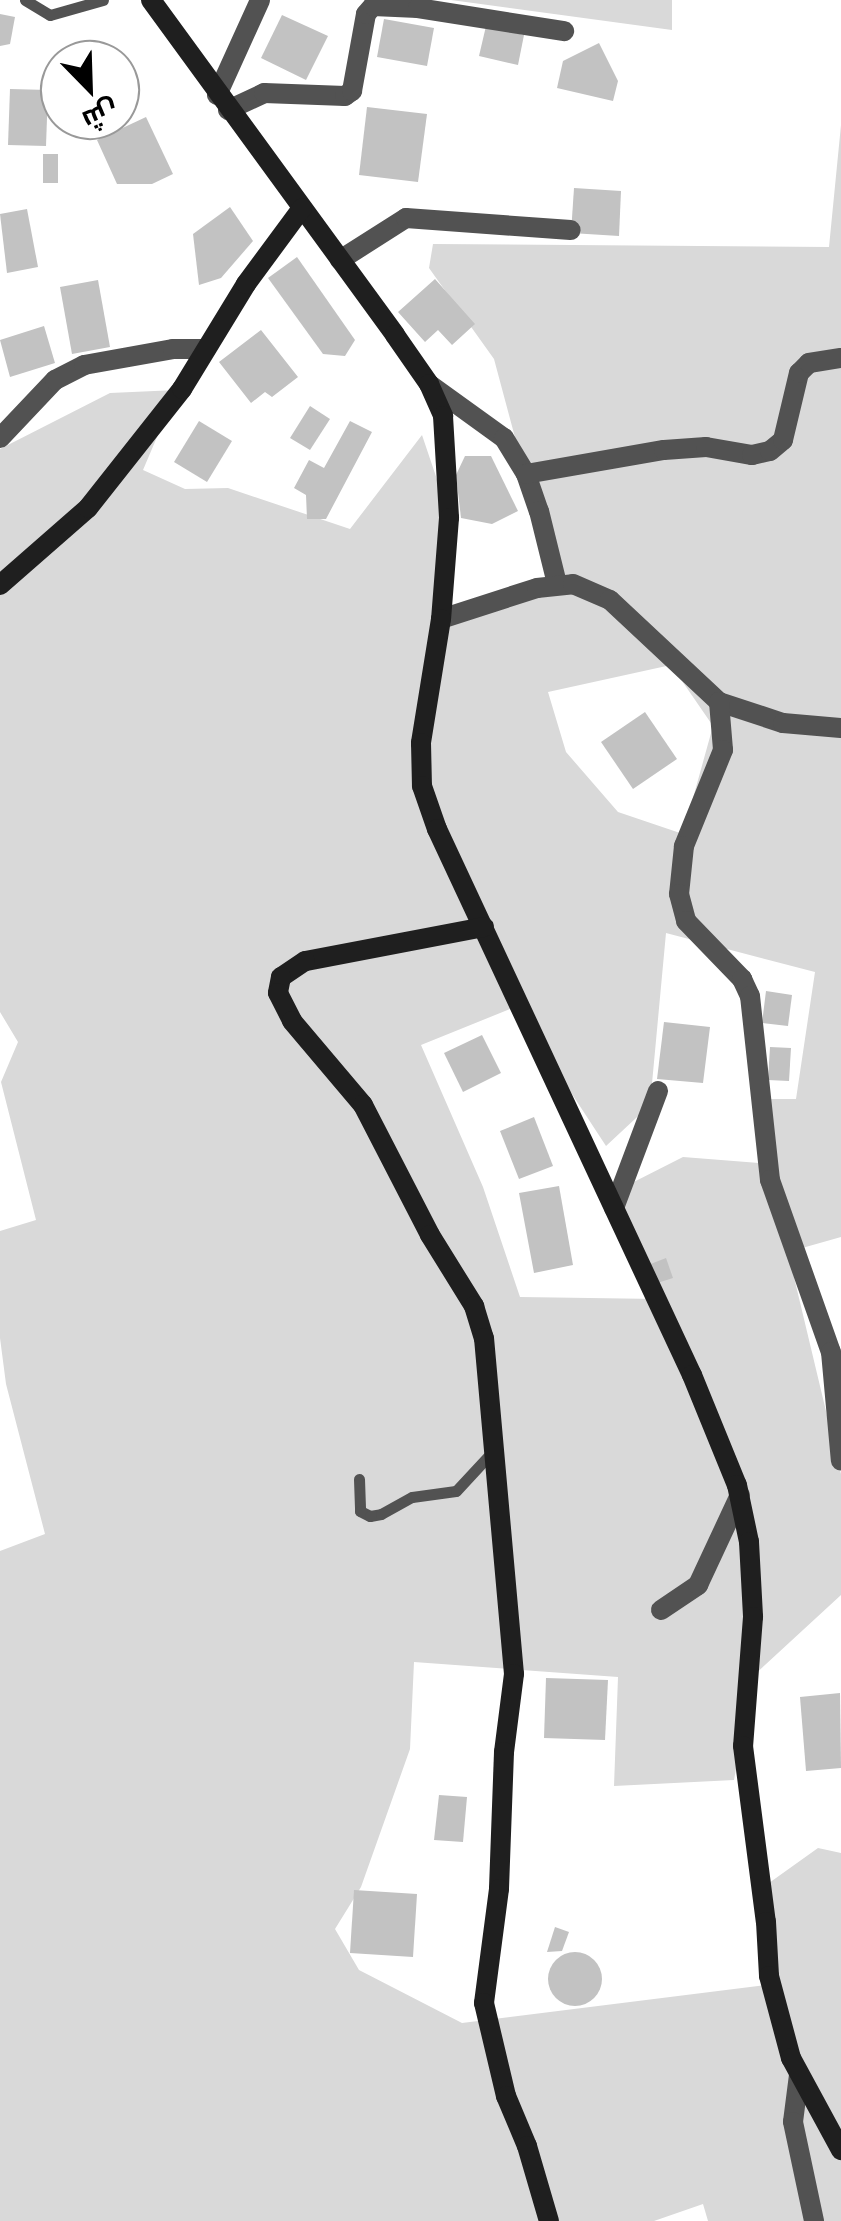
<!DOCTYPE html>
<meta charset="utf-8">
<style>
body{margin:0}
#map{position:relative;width:841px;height:2221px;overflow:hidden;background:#fff;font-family:"Golos Text",Cairo,sans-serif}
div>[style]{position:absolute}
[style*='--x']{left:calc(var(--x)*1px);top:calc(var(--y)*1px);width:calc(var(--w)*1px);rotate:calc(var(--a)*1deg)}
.green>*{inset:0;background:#d9d9d9}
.building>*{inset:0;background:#c2c2c2}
.round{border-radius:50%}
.lane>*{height:11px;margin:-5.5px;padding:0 5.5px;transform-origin:5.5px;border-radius:5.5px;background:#525252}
.street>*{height:20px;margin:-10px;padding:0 10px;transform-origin:10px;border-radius:10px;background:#525252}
.secondary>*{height:20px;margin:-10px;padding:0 10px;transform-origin:10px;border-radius:10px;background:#1f1f1f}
span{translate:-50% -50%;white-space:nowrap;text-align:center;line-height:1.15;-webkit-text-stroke:8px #fff;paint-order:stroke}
.north{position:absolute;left:40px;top:40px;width:100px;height:100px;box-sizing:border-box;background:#fff;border:2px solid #999;border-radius:50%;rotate:157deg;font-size:28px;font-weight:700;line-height:40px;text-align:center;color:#000}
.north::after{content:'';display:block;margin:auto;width:35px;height:45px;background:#000;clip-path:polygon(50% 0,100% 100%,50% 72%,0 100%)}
</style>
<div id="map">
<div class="green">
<i style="clip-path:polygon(451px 0,672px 0,672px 30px)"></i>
<i style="clip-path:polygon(evenodd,841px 125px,841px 1237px,788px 1252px,841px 1474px,841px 1595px,753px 1676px,734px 1780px,614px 1786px,618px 1677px,414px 1662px,410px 1749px,361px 1887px,335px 1929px,359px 1970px,462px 2023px,766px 1985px,769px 1883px,818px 1848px,841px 1853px,841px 2137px,828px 2136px,841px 2161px,841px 2221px,708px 2221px,703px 2204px,654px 2221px,0 2221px,0 1551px,45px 1534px,6px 1384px,0 1338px,0 1231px,36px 1220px,1px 1082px,18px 1042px,0 1012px,0 449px,110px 393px,177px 390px,143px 470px,185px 489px,228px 488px,350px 529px,422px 435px,450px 518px,448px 611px,553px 579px,494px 359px,429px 268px,433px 244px,829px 247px,841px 125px,671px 665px,713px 726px,683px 834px,618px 812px,566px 752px,548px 692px,671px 665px,841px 125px,666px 933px,815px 972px,796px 1099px,763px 1099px,759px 1163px,683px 1157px,614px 1192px,658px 1299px,520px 1297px,483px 1187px,421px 1045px,515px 1007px,606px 1146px,650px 1105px,666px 933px)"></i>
</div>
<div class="building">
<i style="clip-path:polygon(0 14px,15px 17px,10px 44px,0 46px)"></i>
<i style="clip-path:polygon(282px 15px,328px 36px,306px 80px,261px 58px)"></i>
<i style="clip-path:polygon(384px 19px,434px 28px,427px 66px,377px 57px)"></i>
<i style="clip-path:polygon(486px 26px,524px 35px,518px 65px,479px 56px)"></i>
<i style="clip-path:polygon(599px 43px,618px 81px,613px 101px,557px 88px,563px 61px)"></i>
<i style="clip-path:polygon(10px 89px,48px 90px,46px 146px,8px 145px)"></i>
<i style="clip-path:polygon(367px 107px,427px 114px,418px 182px,359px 175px)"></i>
<i style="clip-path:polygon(146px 117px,173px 174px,152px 184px,117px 184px,97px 140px)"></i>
<i style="clip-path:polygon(43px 154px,58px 154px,58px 183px,43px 183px)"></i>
<i style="clip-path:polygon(574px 188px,621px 191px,619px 236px,571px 233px)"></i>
<i style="clip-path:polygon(230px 207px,253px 241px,221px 278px,199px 285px,193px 234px)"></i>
<i style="clip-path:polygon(27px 209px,38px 267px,7px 273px,0 214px)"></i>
<i style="clip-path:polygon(297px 257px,355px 340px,345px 356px,323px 354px,268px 278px)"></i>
<i style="clip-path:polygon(435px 279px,475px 324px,452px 345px,438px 330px,425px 342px,398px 312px)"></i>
<i style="clip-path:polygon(98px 280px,110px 347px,72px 354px,60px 287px)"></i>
<i style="clip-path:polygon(44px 326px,55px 363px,10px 377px,0 340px)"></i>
<i style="clip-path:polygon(261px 330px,298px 377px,272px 397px,265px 392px,251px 403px,219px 362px)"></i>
<i style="clip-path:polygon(310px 406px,330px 419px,310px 450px,290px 438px)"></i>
<i style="clip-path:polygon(199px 421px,232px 441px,207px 482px,174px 462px)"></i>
<i style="clip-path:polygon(350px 421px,372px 432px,326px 519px,307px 519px,306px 495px,294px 488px,309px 460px,324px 468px)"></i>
<i style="clip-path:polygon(465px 456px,491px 456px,518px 511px,492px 524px,461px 518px,456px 475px)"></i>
<i style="clip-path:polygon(645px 712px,677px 759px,633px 789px,601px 742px)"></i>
<i style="clip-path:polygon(766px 991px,792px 995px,788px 1026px,762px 1023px)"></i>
<i style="clip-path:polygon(664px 1022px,710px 1027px,703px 1083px,657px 1079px)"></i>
<i style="clip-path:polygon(482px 1035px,501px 1073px,463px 1092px,444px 1053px)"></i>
<i style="clip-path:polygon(770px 1047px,791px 1048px,789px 1081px,768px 1080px)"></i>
<i style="clip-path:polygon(534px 1117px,553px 1166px,519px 1179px,500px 1131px)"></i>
<i style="clip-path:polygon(559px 1186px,573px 1265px,534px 1273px,519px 1193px)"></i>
<i style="clip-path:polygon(666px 1258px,673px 1278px,654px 1284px,648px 1265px)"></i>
<i style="clip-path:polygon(546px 1678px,608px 1680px,605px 1740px,544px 1738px)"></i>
<i style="clip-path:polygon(840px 1693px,841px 1768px,806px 1771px,800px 1697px)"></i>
<i style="clip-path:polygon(439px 1795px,467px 1797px,463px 1842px,434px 1840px)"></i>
<i style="clip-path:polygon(354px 1890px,417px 1894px,413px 1957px,350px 1953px)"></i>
<i style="clip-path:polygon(555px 1927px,569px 1932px,562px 1951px,547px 1952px)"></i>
<i class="round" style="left:548px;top:1952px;width:54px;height:54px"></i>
</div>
<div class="lane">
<i style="--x:25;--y:0;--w:29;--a:31"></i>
<i style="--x:50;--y:15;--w:55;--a:-15.8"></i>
<i style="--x:359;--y:1479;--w:32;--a:88"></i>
<i style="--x:360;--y:1511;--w:11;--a:27"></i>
<i style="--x:370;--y:1516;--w:11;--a:-10"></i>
<i style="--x:381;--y:1514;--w:35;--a:-29"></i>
<i style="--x:412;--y:1497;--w:44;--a:-7.8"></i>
<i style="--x:456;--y:1491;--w:54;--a:-47.2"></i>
</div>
<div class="street">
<i style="--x:217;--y:95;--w:104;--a:-65.6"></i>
<i style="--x:228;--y:110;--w:40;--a:-25"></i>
<i style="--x:264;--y:93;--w:81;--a:2.1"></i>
<i style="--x:345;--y:96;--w:9;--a:-36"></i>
<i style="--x:352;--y:91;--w:78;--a:-79.7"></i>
<i style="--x:366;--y:14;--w:11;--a:-49"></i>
<i style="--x:373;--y:6;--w:45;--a:2.5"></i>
<i style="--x:418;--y:8;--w:148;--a:9"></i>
<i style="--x:340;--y:260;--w:78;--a:-32.5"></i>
<i style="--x:406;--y:218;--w:165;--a:4.2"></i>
<i style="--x:429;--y:384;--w:92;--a:35.8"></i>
<i style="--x:504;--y:438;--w:42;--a:58.6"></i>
<i style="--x:526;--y:474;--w:39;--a:71"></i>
<i style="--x:539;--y:511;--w:75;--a:76.1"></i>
<i style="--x:0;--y:438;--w:80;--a:-46.5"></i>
<i style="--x:55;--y:380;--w:33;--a:-27"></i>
<i style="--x:84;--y:365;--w:90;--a:-10.2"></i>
<i style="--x:173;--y:349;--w:33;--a:0"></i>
<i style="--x:526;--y:474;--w:140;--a:-9.9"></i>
<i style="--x:664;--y:450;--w:42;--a:-4.1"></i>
<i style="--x:706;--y:447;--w:47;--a:9.9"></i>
<i style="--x:752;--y:455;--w:18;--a:-13"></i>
<i style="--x:770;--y:451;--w:17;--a:-40"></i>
<i style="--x:783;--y:440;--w:69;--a:-76.6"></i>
<i style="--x:799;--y:373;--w:14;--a:-45"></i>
<i style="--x:809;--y:363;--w:32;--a:-9"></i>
<i style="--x:441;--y:619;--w:101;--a:-17.9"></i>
<i style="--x:537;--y:588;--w:36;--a:-6"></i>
<i style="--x:573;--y:584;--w:40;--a:23.4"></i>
<i style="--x:610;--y:600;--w:149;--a:43.1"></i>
<i style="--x:719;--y:702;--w:67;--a:18.2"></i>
<i style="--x:783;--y:723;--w:58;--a:4.9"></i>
<i style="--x:719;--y:702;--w:48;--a:85.2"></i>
<i style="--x:723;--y:750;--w:104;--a:112.1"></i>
<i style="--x:684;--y:846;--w:48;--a:95.9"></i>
<i style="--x:679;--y:894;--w:28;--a:75"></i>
<i style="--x:686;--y:921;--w:81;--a:46"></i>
<i style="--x:742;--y:979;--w:19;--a:65"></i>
<i style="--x:750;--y:996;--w:185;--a:83.8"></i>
<i style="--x:770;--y:1180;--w:182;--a:70.5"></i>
<i style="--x:831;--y:1352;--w:109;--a:84.8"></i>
<i style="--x:614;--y:1208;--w:125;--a:-69.4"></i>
<i style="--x:661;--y:1610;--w:45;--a:-34"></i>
<i style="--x:698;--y:1585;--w:99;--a:-65"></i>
<i style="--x:799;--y:2075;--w:47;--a:97.3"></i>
<i style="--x:793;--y:2122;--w:101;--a:78"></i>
</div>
<div class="secondary">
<i style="--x:151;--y:0;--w:414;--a:53.9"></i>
<i style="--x:395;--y:335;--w:60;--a:55.2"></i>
<i style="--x:429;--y:384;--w:35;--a:66"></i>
<i style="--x:443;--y:416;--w:102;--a:86.6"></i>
<i style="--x:449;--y:518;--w:101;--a:94.5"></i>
<i style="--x:441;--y:619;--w:126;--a:99.2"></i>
<i style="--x:421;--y:743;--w:43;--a:88.7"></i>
<i style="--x:422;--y:786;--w:46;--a:70.8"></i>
<i style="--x:437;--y:829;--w:603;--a:64.97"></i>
<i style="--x:692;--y:1375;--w:119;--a:67.8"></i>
<i style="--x:737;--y:1485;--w:58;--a:78.1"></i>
<i style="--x:749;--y:1542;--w:75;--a:86.9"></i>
<i style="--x:753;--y:1617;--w:129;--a:94.4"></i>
<i style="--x:743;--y:1746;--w:177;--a:82.6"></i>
<i style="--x:766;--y:1922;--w:54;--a:86.8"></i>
<i style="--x:769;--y:1976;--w:85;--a:75"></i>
<i style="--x:791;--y:2058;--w:105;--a:61.5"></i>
<i style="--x:0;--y:585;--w:117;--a:-41.2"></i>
<i style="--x:88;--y:508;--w:152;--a:-51.7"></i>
<i style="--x:182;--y:389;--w:123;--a:-58.6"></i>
<i style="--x:246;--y:284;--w:94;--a:-53.6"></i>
<i style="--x:484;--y:927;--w:182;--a:169.2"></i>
<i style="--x:305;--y:961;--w:29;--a:146"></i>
<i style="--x:281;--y:977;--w:16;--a:101"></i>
<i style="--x:278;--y:993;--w:31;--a:63"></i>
<i style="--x:292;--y:1021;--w:110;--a:49.8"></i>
<i style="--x:363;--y:1105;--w:146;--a:62.7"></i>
<i style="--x:430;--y:1235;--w:84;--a:58.2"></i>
<i style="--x:474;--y:1306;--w:34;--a:73"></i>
<i style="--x:484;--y:1338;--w:337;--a:84.9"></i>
<i style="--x:514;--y:1674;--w:79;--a:97.3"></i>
<i style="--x:504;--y:1752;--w:137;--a:92.1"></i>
<i style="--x:499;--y:1889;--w:115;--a:97.5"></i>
<i style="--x:484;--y:2003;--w:96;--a:76.7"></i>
<i style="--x:506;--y:2096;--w:54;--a:67.2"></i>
<i style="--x:527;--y:2146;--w:78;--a:73.7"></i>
</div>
<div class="north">ش</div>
</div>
